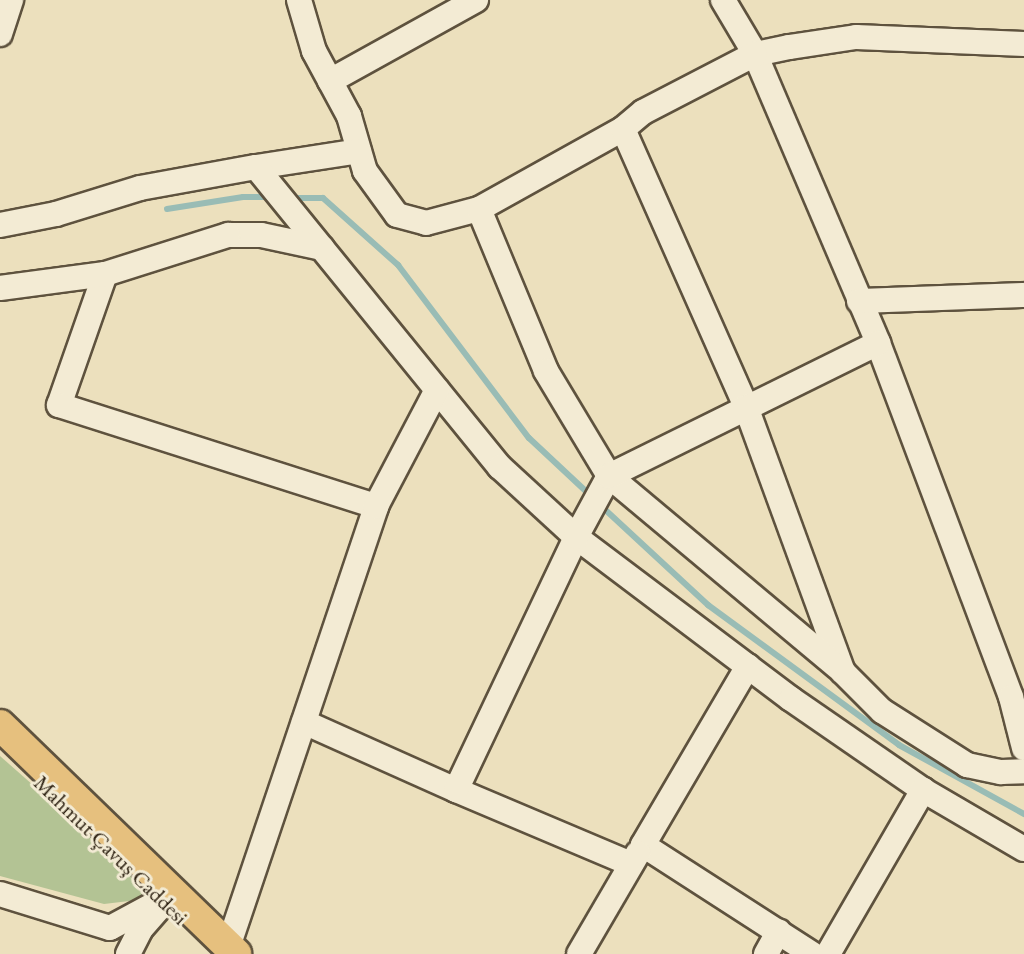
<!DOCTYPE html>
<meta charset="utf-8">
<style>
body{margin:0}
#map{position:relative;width:1024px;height:954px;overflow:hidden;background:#ece0bd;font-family:"EB Garamond",serif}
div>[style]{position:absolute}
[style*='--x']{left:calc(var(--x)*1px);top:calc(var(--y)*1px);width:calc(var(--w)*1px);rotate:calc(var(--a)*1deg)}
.green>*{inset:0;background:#b3c394}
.stream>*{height:6px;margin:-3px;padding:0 3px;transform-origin:3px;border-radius:3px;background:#99bcb5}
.roads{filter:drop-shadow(2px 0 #5e523e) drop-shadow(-2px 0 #5e523e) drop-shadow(0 2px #5e523e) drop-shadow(0 -2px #5e523e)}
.minor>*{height:24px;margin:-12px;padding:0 12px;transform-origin:12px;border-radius:12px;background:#f3ebd4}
.major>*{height:30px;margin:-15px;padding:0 15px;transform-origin:15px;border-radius:15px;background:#e6c07e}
span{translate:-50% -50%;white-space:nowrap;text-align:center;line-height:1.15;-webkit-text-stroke:6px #f3ebd4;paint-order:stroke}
.street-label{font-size:22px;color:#2e2213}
</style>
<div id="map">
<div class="green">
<i style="clip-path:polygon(0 756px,142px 881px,150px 890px,146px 899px,104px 904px,0 876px)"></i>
</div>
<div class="stream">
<i style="--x:290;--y:198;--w:33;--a:0"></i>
<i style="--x:323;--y:198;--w:101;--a:41.8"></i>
<i style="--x:398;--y:265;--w:217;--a:52.9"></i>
<i style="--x:529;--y:438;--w:86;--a:43.1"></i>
<i style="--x:167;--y:209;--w:77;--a:-9"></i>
<i style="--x:243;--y:197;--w:30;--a:0"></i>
<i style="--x:599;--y:504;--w:149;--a:42.8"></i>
<i style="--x:708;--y:605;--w:237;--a:36.2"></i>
<i style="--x:899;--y:745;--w:143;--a:28.9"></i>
</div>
<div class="roads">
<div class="minor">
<i style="--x:299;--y:0;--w:53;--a:73.6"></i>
<i style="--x:314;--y:51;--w:74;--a:61.7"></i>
<i style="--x:349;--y:116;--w:57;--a:73.8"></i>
<i style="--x:365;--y:171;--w:54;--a:54"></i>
<i style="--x:397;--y:215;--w:30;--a:15"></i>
<i style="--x:426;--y:223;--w:55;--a:-14.8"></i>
<i style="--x:479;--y:209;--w:165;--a:-29.1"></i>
<i style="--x:723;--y:0;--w:63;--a:59.3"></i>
<i style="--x:755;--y:54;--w:314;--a:66.9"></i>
<i style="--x:878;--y:343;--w:378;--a:69.4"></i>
<i style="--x:1011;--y:697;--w:53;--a:75.7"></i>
<i style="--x:0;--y:34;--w:36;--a:-72"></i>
<i style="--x:1024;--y:44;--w:168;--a:-177.6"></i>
<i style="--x:856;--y:37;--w:68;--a:171.5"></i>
<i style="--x:789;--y:47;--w:35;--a:168"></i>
<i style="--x:755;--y:54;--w:126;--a:152.6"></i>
<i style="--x:643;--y:112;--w:26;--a:140"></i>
<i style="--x:623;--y:129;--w:304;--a:66.1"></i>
<i style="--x:746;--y:407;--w:282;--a:69.9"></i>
<i style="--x:843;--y:672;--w:55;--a:45"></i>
<i style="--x:882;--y:711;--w:101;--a:32.4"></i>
<i style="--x:967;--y:765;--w:35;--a:12"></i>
<i style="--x:1001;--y:772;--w:23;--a:-2"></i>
<i style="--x:330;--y:81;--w:167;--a:-29"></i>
<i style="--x:256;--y:167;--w:104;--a:-8.8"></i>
<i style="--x:479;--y:209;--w:175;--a:67.5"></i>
<i style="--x:546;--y:371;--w:122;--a:59"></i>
<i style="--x:609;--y:476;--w:305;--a:39.9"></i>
<i style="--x:0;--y:225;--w:57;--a:-11.1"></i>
<i style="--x:56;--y:214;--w:88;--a:-17.2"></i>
<i style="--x:140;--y:188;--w:118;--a:-10.3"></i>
<i style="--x:256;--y:167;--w:387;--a:50.9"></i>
<i style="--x:500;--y:467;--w:103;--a:42.6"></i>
<i style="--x:576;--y:537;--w:269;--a:37"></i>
<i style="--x:791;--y:699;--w:160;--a:34.6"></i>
<i style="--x:923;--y:790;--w:117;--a:30.3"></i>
<i style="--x:322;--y:248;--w:62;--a:-168"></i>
<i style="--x:261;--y:235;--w:33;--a:180"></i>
<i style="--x:228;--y:235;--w:129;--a:162.4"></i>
<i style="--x:105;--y:274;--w:139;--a:109.3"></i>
<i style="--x:59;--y:405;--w:333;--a:17.7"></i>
<i style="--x:0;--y:288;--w:106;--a:-7.6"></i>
<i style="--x:859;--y:301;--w:165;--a:-2.1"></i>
<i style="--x:748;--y:666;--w:208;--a:120.4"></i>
<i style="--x:643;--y:845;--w:201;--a:32.8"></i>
<i style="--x:304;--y:722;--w:167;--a:24.1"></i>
<i style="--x:631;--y:864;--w:190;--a:-157.1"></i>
<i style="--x:456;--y:790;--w:280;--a:-64.6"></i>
<i style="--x:576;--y:537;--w:69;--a:-61.6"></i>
<i style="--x:609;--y:476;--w:300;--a:-26.3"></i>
<i style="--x:0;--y:894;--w:115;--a:17.2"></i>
<i style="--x:110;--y:928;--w:69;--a:-28.4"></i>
<i style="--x:228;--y:947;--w:465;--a:-71.4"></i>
<i style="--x:376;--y:506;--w:131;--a:-62.3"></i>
<i style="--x:128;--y:954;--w:27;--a:-63"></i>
<i style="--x:140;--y:930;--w:28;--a:-49"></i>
<i style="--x:579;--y:954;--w:117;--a:-59.7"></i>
<i style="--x:766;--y:954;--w:26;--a:-61"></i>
<i style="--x:828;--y:954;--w:190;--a:-59.9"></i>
</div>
<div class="major">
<i style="--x:0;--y:725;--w:329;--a:44.1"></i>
</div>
</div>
<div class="street-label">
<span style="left:111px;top:850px;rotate:44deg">Mahmut Çavuş Caddesi</span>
</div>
</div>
